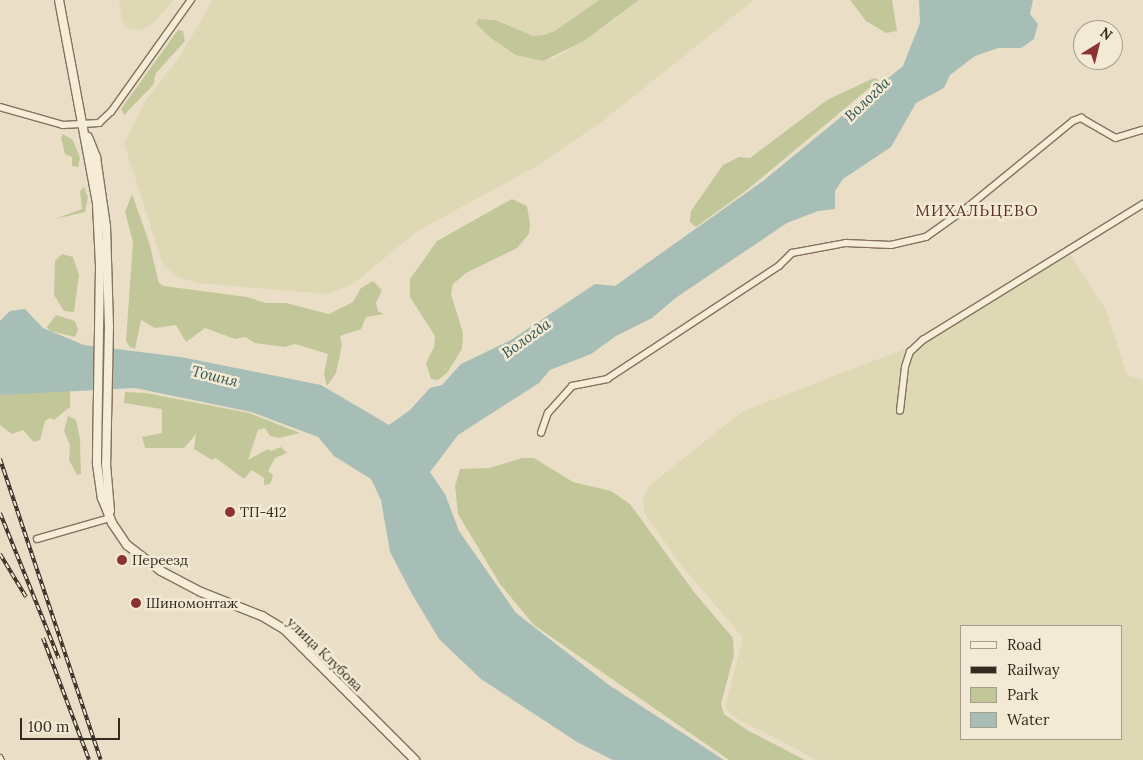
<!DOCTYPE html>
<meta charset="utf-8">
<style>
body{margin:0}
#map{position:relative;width:1143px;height:760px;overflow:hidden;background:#eadfc6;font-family:Lora,serif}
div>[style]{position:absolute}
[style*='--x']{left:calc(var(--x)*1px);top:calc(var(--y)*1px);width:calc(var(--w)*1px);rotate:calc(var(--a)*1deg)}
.farmland>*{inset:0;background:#dfd8b4}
.green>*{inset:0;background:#c2c79a}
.water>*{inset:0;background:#a7beb7}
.roads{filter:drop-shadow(1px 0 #84725d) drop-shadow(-1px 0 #84725d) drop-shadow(0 1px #84725d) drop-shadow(0 -1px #84725d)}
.minor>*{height:5.5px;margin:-2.75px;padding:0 2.75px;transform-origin:2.75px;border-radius:2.75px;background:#f6edd8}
.secondary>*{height:8px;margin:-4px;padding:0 4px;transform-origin:4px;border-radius:4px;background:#f6edd8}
.rail>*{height:4px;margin-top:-2px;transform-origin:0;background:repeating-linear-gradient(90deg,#f2ead4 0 5.5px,#352a20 0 11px);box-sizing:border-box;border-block:1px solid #352a20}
.dots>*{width:14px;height:14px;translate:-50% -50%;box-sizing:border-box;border:2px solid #f2ead4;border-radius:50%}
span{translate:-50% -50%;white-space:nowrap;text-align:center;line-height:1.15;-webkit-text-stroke:5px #f2ead4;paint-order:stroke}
.poi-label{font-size:14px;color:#352a20}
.left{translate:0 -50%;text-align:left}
.street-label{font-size:14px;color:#352a20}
.water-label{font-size:15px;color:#305451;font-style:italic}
.quarter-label{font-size:16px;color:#5e2f23;letter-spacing:1px}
.legend{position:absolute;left:960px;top:625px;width:162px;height:115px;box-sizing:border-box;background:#f2ead4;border:1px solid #a69d8c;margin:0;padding:6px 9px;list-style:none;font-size:15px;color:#352a20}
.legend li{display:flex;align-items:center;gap:10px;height:25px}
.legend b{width:25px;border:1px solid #a69d8c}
.north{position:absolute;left:1073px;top:20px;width:50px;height:50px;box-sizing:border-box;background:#f2ead4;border:1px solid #a69d8c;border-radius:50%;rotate:36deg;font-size:14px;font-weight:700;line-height:20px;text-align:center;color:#352a20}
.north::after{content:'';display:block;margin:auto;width:18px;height:22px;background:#8d3233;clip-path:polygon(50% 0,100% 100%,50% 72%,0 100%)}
.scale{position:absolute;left:20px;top:718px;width:100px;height:22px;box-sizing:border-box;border:2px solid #352a20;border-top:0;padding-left:6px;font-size:15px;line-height:18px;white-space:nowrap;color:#352a20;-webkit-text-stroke:4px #f2ead4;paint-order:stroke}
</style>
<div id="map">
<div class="farmland">
<i style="clip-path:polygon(119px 0,174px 0,152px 24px,142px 30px,130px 29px,122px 21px)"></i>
<i style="clip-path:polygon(213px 0,599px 0,555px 31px,544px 35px,533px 36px,495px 20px,476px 24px,492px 39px,516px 55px,554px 59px,613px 21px,639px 0,754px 0,604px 120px,540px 164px,416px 232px,352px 285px,326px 294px,197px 283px,176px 276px,163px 265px,124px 143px,144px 103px,180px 56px)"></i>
<i style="clip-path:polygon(evenodd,1070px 254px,1106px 310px,1127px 375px,1143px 380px,1143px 760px,817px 760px,732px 716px,725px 707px,743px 638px,681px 565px,644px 512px,643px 500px,648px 487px,743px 411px,925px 341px,1070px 254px,962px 626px,1122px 626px,1122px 739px,962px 739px,962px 626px)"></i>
</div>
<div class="green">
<i style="clip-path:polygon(599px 0,639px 0,584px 41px,543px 61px,516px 55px,492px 39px,476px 24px,478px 19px,495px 20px,533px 36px,544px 35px,555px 31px)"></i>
<i style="clip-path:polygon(850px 0,892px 0,897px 31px,886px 33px,866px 21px)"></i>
<i style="clip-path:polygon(178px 30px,183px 31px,185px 41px,156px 73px,153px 85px,124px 115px,121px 109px)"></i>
<i style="clip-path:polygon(874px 78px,879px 80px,747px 190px,696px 227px,690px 222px,691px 211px,723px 165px,739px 157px,750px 158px,827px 100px)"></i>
<i style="clip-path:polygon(63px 134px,73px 140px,80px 158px,78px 167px,72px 166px,72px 157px,65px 154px,61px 138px)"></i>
<i style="clip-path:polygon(84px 187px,88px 197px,85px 212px,55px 219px,82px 209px,80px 191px)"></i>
<i style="clip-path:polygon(132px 194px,149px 242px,159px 283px,164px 286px,247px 297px,266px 303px,286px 303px,329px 314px,353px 302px,361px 288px,373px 281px,382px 290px,376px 303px,378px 311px,384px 314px,366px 317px,361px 329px,340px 336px,342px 345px,336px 373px,327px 386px,324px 374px,328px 354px,295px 344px,284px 347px,255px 343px,245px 337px,235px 339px,205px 328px,186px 342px,176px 325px,155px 328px,141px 320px,135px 349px,130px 347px,126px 341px,133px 242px,125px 212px)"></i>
<i style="clip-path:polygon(512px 199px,527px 206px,530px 223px,529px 234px,517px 248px,466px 273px,453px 284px,451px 294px,463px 333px,462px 349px,447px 373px,438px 380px,431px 379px,426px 363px,434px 347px,435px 336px,410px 297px,410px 279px,437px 241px)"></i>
<i style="clip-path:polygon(62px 254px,73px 257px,79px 275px,74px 312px,64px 311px,54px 295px,55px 261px)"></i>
<i style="clip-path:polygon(56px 315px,75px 321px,78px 330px,75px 337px,50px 331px,47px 327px)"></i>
<i style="clip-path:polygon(70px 389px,70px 407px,54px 420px,50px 418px,45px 421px,40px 440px,34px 442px,23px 430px,12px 434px,0 425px,0 395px)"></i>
<i style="clip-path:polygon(125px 392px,146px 393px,249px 413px,300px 433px,279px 438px,270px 436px,265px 428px,258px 430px,248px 460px,268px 449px,271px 451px,281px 447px,287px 453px,275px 458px,268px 471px,273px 475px,272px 480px,270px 484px,264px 485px,264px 478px,252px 470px,244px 479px,216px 458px,212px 460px,194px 449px,196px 434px,184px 448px,145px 448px,142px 437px,162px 433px,162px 409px,124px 403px)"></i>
<i style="clip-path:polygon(68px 416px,76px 420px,80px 439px,81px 474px,77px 475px,69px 460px,70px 445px,64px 431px)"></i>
<i style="clip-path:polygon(522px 458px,534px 458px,573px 482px,611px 491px,630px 504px,694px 592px,733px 638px,734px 655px,721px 704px,724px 714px,747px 730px,805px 760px,729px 760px,534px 625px,500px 584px,458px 514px,455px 486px,460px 469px,489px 468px)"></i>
</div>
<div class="water">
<i style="clip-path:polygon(919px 0,1033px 0,1030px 14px,1038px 24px,1034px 39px,1021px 48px,998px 48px,975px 56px,950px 75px,944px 88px,916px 103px,891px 147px,843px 179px,835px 191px,835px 209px,818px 211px,787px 223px,677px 297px,652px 318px,616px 336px,591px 354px,550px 370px,539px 383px,458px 435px,430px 472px,445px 494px,459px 531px,516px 613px,609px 685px,724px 760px,613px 760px,577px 742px,481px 679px,439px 639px,412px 594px,390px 552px,381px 500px,371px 479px,334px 456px,318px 437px,251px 412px,135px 388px,0 395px,0 321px,10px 311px,25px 309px,43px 328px,84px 345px,181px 357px,321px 385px,389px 425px,410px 410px,430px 388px,442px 385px,461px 364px,511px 340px,595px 284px,615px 286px,763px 181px,903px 66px,920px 23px)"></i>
</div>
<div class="roads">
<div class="minor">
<i style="--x:0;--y:107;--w:66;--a:15.9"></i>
<i style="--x:63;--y:125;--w:36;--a:-3"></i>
<i style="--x:99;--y:123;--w:16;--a:-43"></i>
<i style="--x:111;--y:112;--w:138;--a:-54.5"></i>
<i style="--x:900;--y:411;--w:44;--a:-83.5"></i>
<i style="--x:905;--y:367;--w:16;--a:-72"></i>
<i style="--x:910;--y:352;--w:18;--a:-43"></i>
<i style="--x:923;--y:340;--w:259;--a:-31.7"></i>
<i style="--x:541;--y:433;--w:21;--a:-71"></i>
<i style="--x:548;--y:413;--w:36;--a:-48"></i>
<i style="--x:572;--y:386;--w:36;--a:-11"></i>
<i style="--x:607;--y:379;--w:206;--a:-33.3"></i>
<i style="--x:779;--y:266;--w:18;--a:-45"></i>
<i style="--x:792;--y:253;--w:55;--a:-10.5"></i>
<i style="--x:846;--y:243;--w:45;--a:2.5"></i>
<i style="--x:891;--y:245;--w:36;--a:-13"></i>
<i style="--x:926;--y:237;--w:52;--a:-35.5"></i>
<i style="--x:968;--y:207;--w:136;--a:-39.3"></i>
<i style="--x:1073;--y:121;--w:9;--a:-21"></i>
<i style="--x:1081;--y:118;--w:40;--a:29.7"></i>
<i style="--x:1116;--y:138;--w:28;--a:-17"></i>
<i style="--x:37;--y:539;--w:76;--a:-16"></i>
<i style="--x:0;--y:758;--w:2;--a:63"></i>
</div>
<div class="secondary">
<i style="--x:59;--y:0;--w:208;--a:79.4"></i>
<i style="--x:97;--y:204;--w:62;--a:87.2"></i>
<i style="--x:100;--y:266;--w:198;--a:90.9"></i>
<i style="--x:97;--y:464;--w:34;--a:82"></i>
<i style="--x:102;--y:498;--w:27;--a:68"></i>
<i style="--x:112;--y:523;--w:27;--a:56"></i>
<i style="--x:127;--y:545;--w:43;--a:37.4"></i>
<i style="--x:161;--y:571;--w:45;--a:27.7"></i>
<i style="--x:201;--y:592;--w:66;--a:21.5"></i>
<i style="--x:262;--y:616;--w:27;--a:31"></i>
<i style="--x:285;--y:630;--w:184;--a:45"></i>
<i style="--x:88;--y:137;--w:22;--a:68"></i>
<i style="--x:96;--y:157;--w:70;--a:81.8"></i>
<i style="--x:106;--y:226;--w:100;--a:88.3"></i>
<i style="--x:109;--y:326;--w:138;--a:91.2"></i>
<i style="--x:106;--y:464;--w:47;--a:85.1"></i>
</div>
</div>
<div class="rail">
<i style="--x:0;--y:459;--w:317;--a:71.5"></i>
<i style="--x:0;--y:513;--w:157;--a:68"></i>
<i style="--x:0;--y:554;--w:50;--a:58.8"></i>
<i style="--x:43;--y:638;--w:130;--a:69.3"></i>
</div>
<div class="dots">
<i style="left:230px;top:512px;background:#8d3233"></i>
<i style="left:122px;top:560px;background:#8d3233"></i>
<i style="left:136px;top:603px;background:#8d3233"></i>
</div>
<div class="poi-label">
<span class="left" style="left:240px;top:512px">ТП-412</span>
<span class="left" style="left:132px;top:560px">Переезд</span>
<span class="left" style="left:146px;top:603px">Шиномонтаж</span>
</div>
<div class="street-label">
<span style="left:325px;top:654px;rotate:44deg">улица Клубова</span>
</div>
<div class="water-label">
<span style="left:867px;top:99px;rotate:-44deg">Вологда</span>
<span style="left:526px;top:338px;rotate:-36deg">Вологда</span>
<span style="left:215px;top:376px;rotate:14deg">Тошня</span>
</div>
<div class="quarter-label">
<span style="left:977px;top:210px">МИХАЛЬЦЕВО</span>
</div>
<ul class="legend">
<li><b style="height:6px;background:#f6edd8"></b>Road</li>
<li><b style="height:6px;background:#352a20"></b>Railway</li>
<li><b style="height:14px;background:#c2c79a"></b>Park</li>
<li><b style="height:14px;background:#a7beb7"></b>Water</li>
</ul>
<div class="north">N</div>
<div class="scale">100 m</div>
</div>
